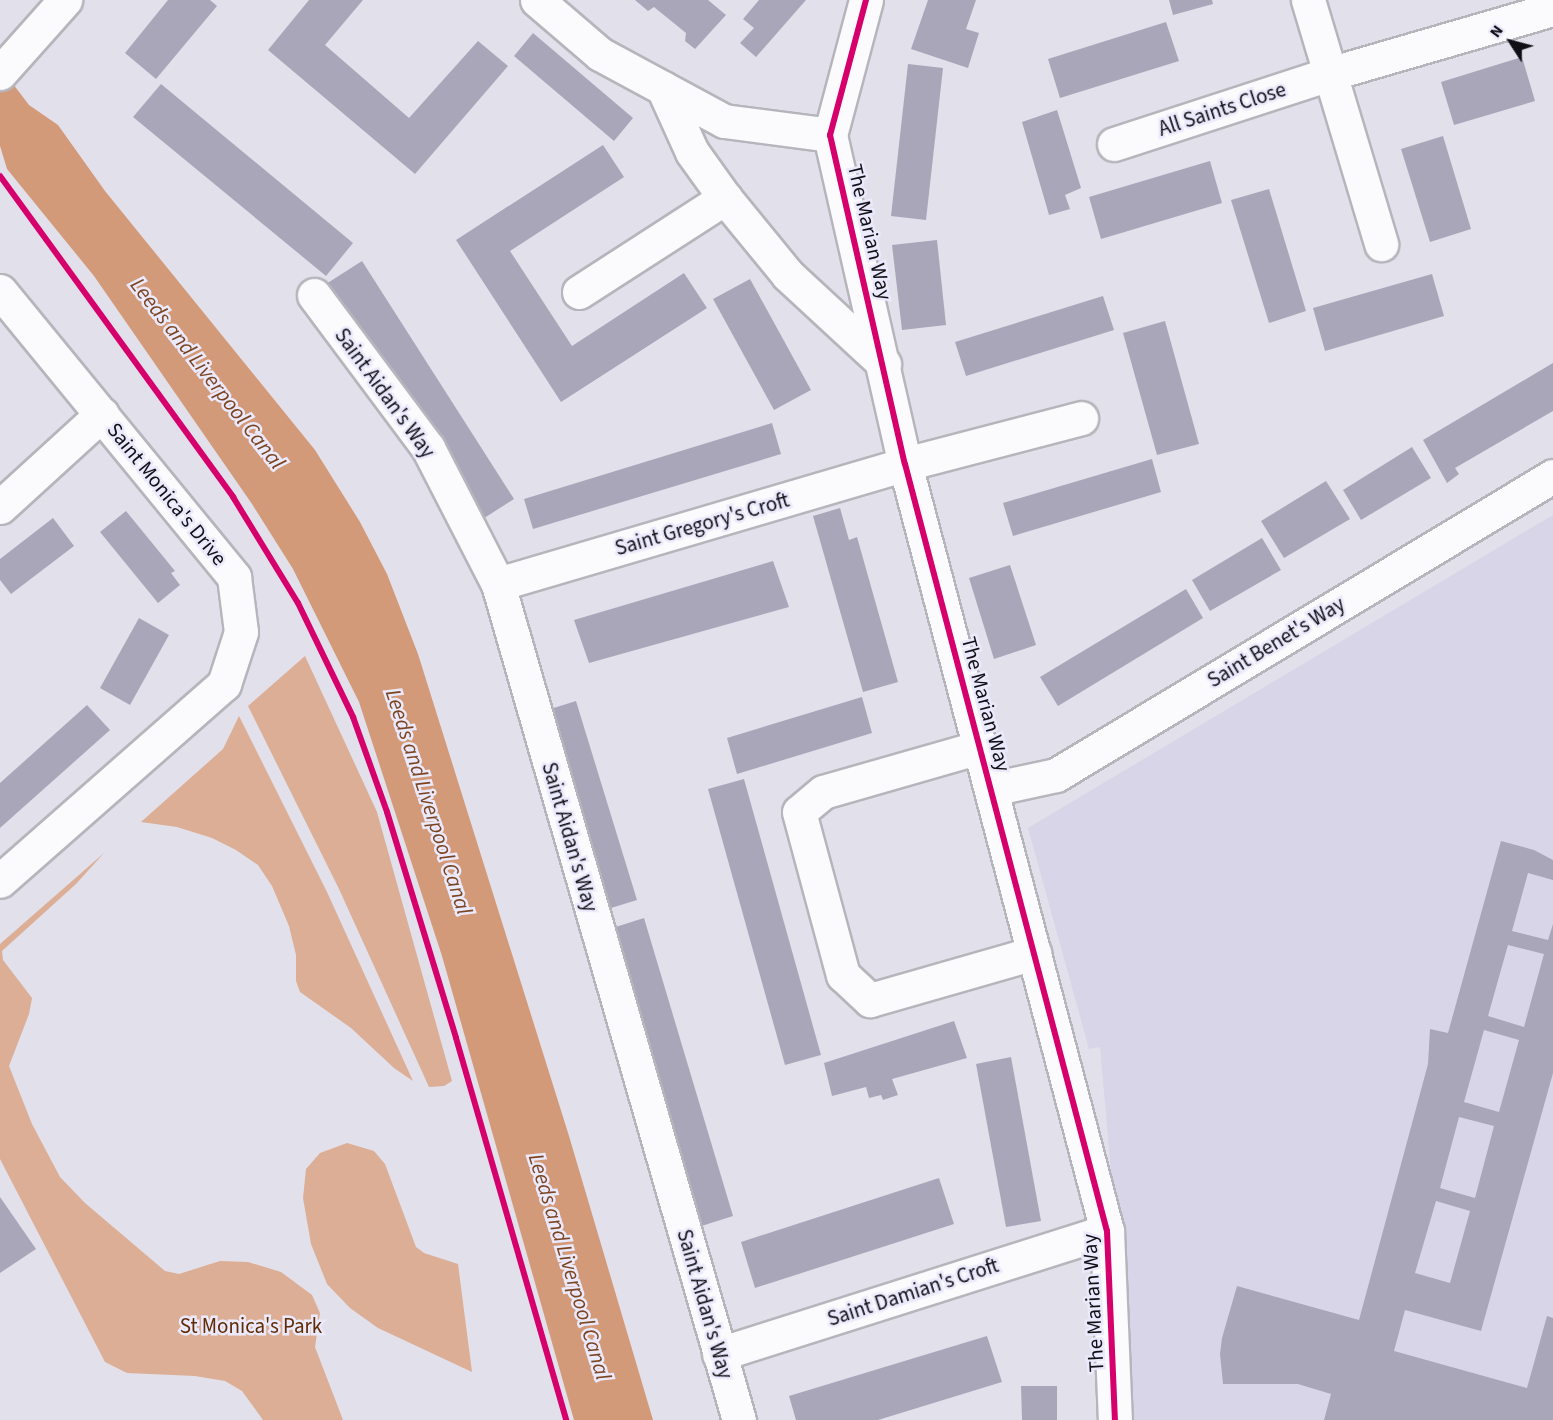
<!DOCTYPE html>
<style>
body{margin:0}
#map{position:relative;width:1553px;height:1420px;overflow:hidden;background:#e2e0ea;font-family:"Source Sans 3",sans-serif}
div>[style]{position:absolute}
[style*='--x']{left:calc(var(--x)*1px);top:calc(var(--y)*1px);width:calc(var(--w)*1px);rotate:calc(var(--a)*1deg)}
.built>*{inset:0;background:#d7d5e7}
.forest>*{inset:0;background:#dcae96}
.water>*{inset:0;background:#d39a79}
.building>*{inset:0;background:#aaa6ba}
.roads{filter:drop-shadow(2px 0 #b6b5bc) drop-shadow(-2px 0 #b6b5bc) drop-shadow(0 2px #b6b5bc) drop-shadow(0 -2px #b6b5bc)}
.minor>*{height:33px;margin:-16.5px;padding:0 16.5px;transform-origin:16.5px;border-radius:16.5px;background:#fbfafc}
.cycleway>*{height:6px;margin:-3px;padding:0 3px;transform-origin:3px;border-radius:3px;background:#d6006c}
span{translate:-50% -50%;white-space:nowrap;text-align:center;line-height:1.15;-webkit-text-stroke:5px #ebe9fc;paint-order:stroke}
.street-label{font-size:21px;color:#100f15}
.park-label{font-size:21px;color:#5f2a00}
.water-label{font-size:22px;color:#7b441f;font-style:italic}
.north{position:absolute;left:1481px;top:12px;width:60px;height:60px;-webkit-text-stroke:4px #ebe9fc;paint-order:stroke;rotate:306deg;font-size:16px;font-weight:700;line-height:24px;text-align:center;color:#100f15}
.north::after{content:'';display:block;margin:auto;width:21px;height:27px;background:#100f15;clip-path:polygon(50% 0,100% 100%,50% 72%,0 100%)}
</style>
<div id="map">
<div class="built">
<i style="clip-path:polygon(1553px 515px,1553px 1420px,1133px 1420px,1100px 1047px,1089px 1049px,1028px 828px)"></i>
</div>
<div class="forest">
<i style="clip-path:polygon(305px 656px,377px 812px,452px 1081px,444px 1086px,429px 1087px,339px 889px,248px 706px)"></i>
<i style="clip-path:polygon(239px 716px,327px 892px,413px 1081px,394px 1068px,351px 1028px,300px 992px,296px 981px,296px 955px,289px 926px,272px 886px,258px 865px,236px 850px,212px 838px,177px 827px,141px 822px,223px 749px)"></i>
<i style="clip-path:polygon(104px 853px,76px 884px,2px 951px,3px 960px,32px 998px,29px 1014px,9px 1066px,32px 1124px,60px 1177px,85px 1203px,165px 1271px,179px 1274px,220px 1261px,248px 1262px,281px 1272px,312px 1295px,320px 1313px,315px 1347px,343px 1420px,263px 1420px,242px 1391px,225px 1381px,195px 1376px,127px 1373px,105px 1362px,0 1159px,0 944px)"></i>
<i style="clip-path:polygon(347px 1143px,374px 1151px,385px 1164px,416px 1247px,424px 1253px,458px 1264px,472px 1372px,378px 1328px,350px 1308px,327px 1284px,311px 1244px,303px 1198px,306px 1169px,320px 1153px)"></i>
</div>
<div class="water">
<i style="clip-path:polygon(0 67px,29px 105px,58px 125px,105px 191px,315px 450px,360px 522px,387px 574px,418px 654px,569px 1136px,653px 1420px,574px 1420px,442px 956px,359px 702px,293px 569px,252px 504px,94px 276px,7px 169px,0 146px)"></i>
</div>
<div class="building">
<i style="clip-path:polygon(168px 0,210px 0,217px 6px,156px 79px,125px 53px)"></i>
<i style="clip-path:polygon(309px 0,363px 0,325px 45px,409px 118px,478px 41px,508px 66px,415px 174px,268px 50px)"></i>
<i style="clip-path:polygon(635px 0,708px 0,726px 15px,695px 49px,685px 41px,686px 33px,654px 7px,648px 11px)"></i>
<i style="clip-path:polygon(759px 0,806px 0,756px 57px,740px 43px,754px 28px,743px 19px)"></i>
<i style="clip-path:polygon(928px 0,976px 0,966px 29px,979px 33px,968px 68px,911px 49px)"></i>
<i style="clip-path:polygon(1169px 0,1212px 0,1213px 4px,1173px 15px)"></i>
<i style="clip-path:polygon(1166px 22px,1179px 61px,1060px 98px,1048px 59px)"></i>
<i style="clip-path:polygon(533px 33px,633px 118px,614px 141px,514px 56px)"></i>
<i style="clip-path:polygon(1522px 57px,1535px 101px,1454px 125px,1441px 82px)"></i>
<i style="clip-path:polygon(908px 64px,943px 68px,926px 220px,891px 216px)"></i>
<i style="clip-path:polygon(161px 84px,353px 243px,326px 276px,133px 117px)"></i>
<i style="clip-path:polygon(1057px 110px,1081px 188px,1065px 195px,1070px 209px,1049px 215px,1022px 122px)"></i>
<i style="clip-path:polygon(1443px 136px,1471px 229px,1430px 242px,1401px 149px)"></i>
<i style="clip-path:polygon(603px 145px,624px 177px,510px 251px,572px 346px,684px 273px,707px 308px,561px 402px,456px 240px)"></i>
<i style="clip-path:polygon(1210px 161px,1222px 203px,1101px 239px,1089px 197px)"></i>
<i style="clip-path:polygon(1269px 189px,1306px 311px,1269px 323px,1231px 200px)"></i>
<i style="clip-path:polygon(937px 240px,946px 325px,902px 330px,892px 245px)"></i>
<i style="clip-path:polygon(362px 261px,514px 499px,478px 522px,326px 284px)"></i>
<i style="clip-path:polygon(1432px 274px,1444px 316px,1325px 351px,1313px 308px)"></i>
<i style="clip-path:polygon(750px 279px,811px 390px,774px 410px,713px 299px)"></i>
<i style="clip-path:polygon(1103px 296px,1114px 330px,966px 376px,955px 342px)"></i>
<i style="clip-path:polygon(1165px 321px,1199px 444px,1157px 455px,1123px 333px)"></i>
<i style="clip-path:polygon(1553px 363px,1553px 411px,1455px 468px,1459px 474px,1447px 483px,1423px 440px)"></i>
<i style="clip-path:polygon(772px 423px,781px 454px,533px 529px,524px 499px)"></i>
<i style="clip-path:polygon(1412px 447px,1431px 478px,1361px 520px,1343px 490px)"></i>
<i style="clip-path:polygon(1152px 459px,1161px 492px,1013px 536px,1003px 503px)"></i>
<i style="clip-path:polygon(1326px 481px,1350px 519px,1284px 558px,1261px 521px)"></i>
<i style="clip-path:polygon(840px 508px,849px 540px,857px 537px,898px 682px,863px 692px,813px 516px)"></i>
<i style="clip-path:polygon(126px 511px,175px 571px,171px 573px,180px 585px,158px 603px,100px 532px)"></i>
<i style="clip-path:polygon(53px 518px,74px 546px,11px 594px,0 580px,0 559px)"></i>
<i style="clip-path:polygon(1262px 538px,1281px 570px,1210px 611px,1192px 580px)"></i>
<i style="clip-path:polygon(773px 561px,789px 607px,589px 663px,574px 620px)"></i>
<i style="clip-path:polygon(1010px 565px,1036px 645px,994px 659px,969px 578px)"></i>
<i style="clip-path:polygon(1186px 589px,1203px 618px,1058px 706px,1040px 677px)"></i>
<i style="clip-path:polygon(139px 618px,169px 635px,130px 705px,100px 688px)"></i>
<i style="clip-path:polygon(862px 697px,872px 733px,737px 774px,727px 738px)"></i>
<i style="clip-path:polygon(576px 701px,637px 900px,598px 912px,538px 713px)"></i>
<i style="clip-path:polygon(87px 705px,110px 730px,0 828px,0 783px)"></i>
<i style="clip-path:polygon(744px 779px,821px 1055px,785px 1065px,708px 789px)"></i>
<i style="clip-path:polygon(evenodd,1501px 841px,1534px 850px,1553px 860px,1553px 880px,1528px 873px,1512px 931px,1548px 940px,1553px 924px,1553px 1073px,1481px 1331px,1405px 1310px,1394px 1351px,1527px 1388px,1547px 1316px,1553px 1318px,1553px 1420px,1324px 1420px,1331px 1394px,1298px 1384px,1223px 1384px,1220px 1354px,1222px 1338px,1237px 1286px,1359px 1320px,1428px 1064px,1430px 1029px,1448px 1033px,1501px 841px,1508px 945px,1544px 954px,1524px 1027px,1488px 1016px,1508px 945px,1501px 841px,1484px 1030px,1519px 1040px,1499px 1112px,1464px 1102px,1484px 1030px,1501px 841px,1459px 1117px,1494px 1126px,1475px 1198px,1440px 1188px,1459px 1117px,1501px 841px,1436px 1201px,1470px 1211px,1450px 1283px,1415px 1273px,1436px 1201px)"></i>
<i style="clip-path:polygon(644px 918px,733px 1216px,692px 1229px,603px 931px)"></i>
<i style="clip-path:polygon(954px 1021px,967px 1058px,892px 1079px,898px 1095px,883px 1100px,881px 1095px,869px 1098px,866px 1087px,832px 1096px,824px 1063px)"></i>
<i style="clip-path:polygon(1011px 1057px,1041px 1221px,1006px 1227px,976px 1064px)"></i>
<i style="clip-path:polygon(939px 1178px,954px 1224px,755px 1288px,741px 1242px)"></i>
<i style="clip-path:polygon(0 1197px,36px 1249px,0 1273px)"></i>
<i style="clip-path:polygon(987px 1336px,1002px 1382px,878px 1420px,796px 1420px,789px 1396px)"></i>
<i style="clip-path:polygon(1021px 1386px,1057px 1386px,1057px 1420px,1022px 1420px)"></i>
</div>
<div class="roads">
<div class="minor">
<i style="--x:537;--y:0;--w:83;--a:40.6"></i>
<i style="--x:600;--y:54;--w:141;--a:28.4"></i>
<i style="--x:724;--y:121;--w:107;--a:7.5"></i>
<i style="--x:866;--y:0;--w:140;--a:104.9"></i>
<i style="--x:830;--y:135;--w:337;--a:77.2"></i>
<i style="--x:905;--y:464;--w:793;--a:75.25"></i>
<i style="--x:1107;--y:1231;--w:189;--a:87.6"></i>
<i style="--x:1308;--y:0;--w:255;--a:73.3"></i>
<i style="--x:0;--y:73;--w:98;--a:-48.3"></i>
<i style="--x:663;--y:88;--w:70;--a:65.6"></i>
<i style="--x:692;--y:152;--w:57;--a:54.3"></i>
<i style="--x:725;--y:198;--w:99;--a:50.7"></i>
<i style="--x:788;--y:275;--w:131;--a:42.8"></i>
<i style="--x:1114;--y:144;--w:226;--a:-18"></i>
<i style="--x:1329;--y:74;--w:233;--a:-16.2"></i>
<i style="--x:0;--y:291;--w:370;--a:50.7"></i>
<i style="--x:234;--y:577;--w:55;--a:82.7"></i>
<i style="--x:241;--y:632;--w:55;--a:108.1"></i>
<i style="--x:224;--y:684;--w:298;--a:138.7"></i>
<i style="--x:579;--y:292;--w:174;--a:-32.8"></i>
<i style="--x:314;--y:295;--w:191;--a:53.3"></i>
<i style="--x:428;--y:448;--w:153;--a:62.8"></i>
<i style="--x:498;--y:584;--w:870;--a:73.92"></i>
<i style="--x:0;--y:507;--w:138;--a:-42.4"></i>
<i style="--x:498;--y:584;--w:424;--a:-16.4"></i>
<i style="--x:905;--y:464;--w:182;--a:-14.6"></i>
<i style="--x:980;--y:747;--w:163;--a:164"></i>
<i style="--x:823;--y:792;--w:31;--a:140"></i>
<i style="--x:799;--y:812;--w:169;--a:74.9"></i>
<i style="--x:843;--y:975;--w:37;--a:43"></i>
<i style="--x:870;--y:1000;--w:171;--a:-16"></i>
<i style="--x:991;--y:789;--w:66;--a:-12.2"></i>
<i style="--x:1056;--y:775;--w:580;--a:-31.03"></i>
<i style="--x:719;--y:1354;--w:407;--a:-17.6"></i>
</div>
</div>
<div class="cycleway">
<i style="--x:866;--y:0;--w:140;--a:104.9"></i>
<i style="--x:830;--y:135;--w:337;--a:77.2"></i>
<i style="--x:905;--y:464;--w:793;--a:75.25"></i>
<i style="--x:1107;--y:1231;--w:189;--a:87.6"></i>
<i style="--x:0;--y:176;--w:397;--a:54"></i>
<i style="--x:233;--y:497;--w:124;--a:58.5"></i>
<i style="--x:298;--y:603;--w:127;--a:64.2"></i>
<i style="--x:353;--y:717;--w:101;--a:70.3"></i>
<i style="--x:387;--y:812;--w:236;--a:73"></i>
<i style="--x:456;--y:1038;--w:398;--a:73.9"></i>
</div>
<div class="street-label">
<span style="left:1222px;top:109px;rotate:-18deg">All Saints Close</span>
<span style="left:870px;top:232px;rotate:77deg">The Marian Way</span>
<span style="left:385px;top:393px;rotate:54deg">Saint Aidan's Way</span>
<span style="left:167px;top:494px;rotate:51deg">Saint Monica's Drive</span>
<span style="left:702px;top:524px;rotate:-16deg">Saint Gregory's Croft</span>
<span style="left:1276px;top:642px;rotate:-31deg">Saint Benet's Way</span>
<span style="left:986px;top:704px;rotate:75deg">The Marian Way</span>
<span style="left:570px;top:837px;rotate:74deg">Saint Aidan's Way</span>
<span style="left:913px;top:1292px;rotate:-18deg">Saint Damian's Croft</span>
<span style="left:1093px;top:1303px;rotate:-93deg">The Marian Way</span>
<span style="left:705px;top:1304px;rotate:74deg">Saint Aidan's Way</span>
</div>
<div class="park-label">
<span style="left:251px;top:1326px">St Monica's Park</span>
</div>
<div class="water-label">
<span style="left:207px;top:374px;rotate:52deg">Leeds and Liverpool Canal</span>
<span style="left:428px;top:802px;rotate:72deg">Leeds and Liverpool Canal</span>
<span style="left:569px;top:1267px;rotate:73deg">Leeds and Liverpool Canal</span>
</div>
<div class="north">N</div>
</div>
